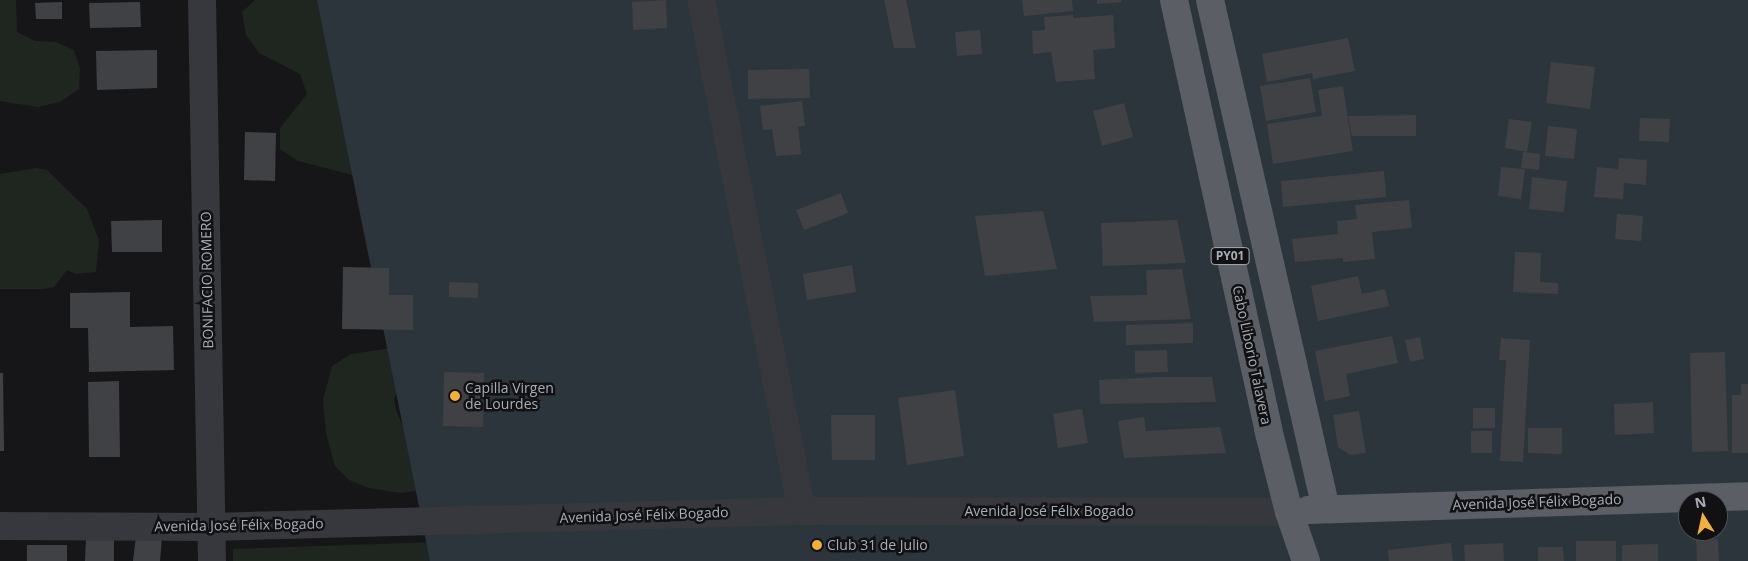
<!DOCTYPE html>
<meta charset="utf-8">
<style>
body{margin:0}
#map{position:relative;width:1748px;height:561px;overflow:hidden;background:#161618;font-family:"Open Sans",sans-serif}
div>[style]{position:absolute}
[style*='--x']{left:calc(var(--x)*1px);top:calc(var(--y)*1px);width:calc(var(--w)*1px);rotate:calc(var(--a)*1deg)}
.green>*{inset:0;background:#1e261f}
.water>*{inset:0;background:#2c353c}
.building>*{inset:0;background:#404145}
.minor>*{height:28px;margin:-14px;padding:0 14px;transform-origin:14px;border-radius:14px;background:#37383d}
.trunk>*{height:28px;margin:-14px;padding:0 14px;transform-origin:14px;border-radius:14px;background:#5b5e65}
.dots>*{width:14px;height:14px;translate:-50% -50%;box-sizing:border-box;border:2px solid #111113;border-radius:50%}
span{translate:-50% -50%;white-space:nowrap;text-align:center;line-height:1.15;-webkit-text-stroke:5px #111113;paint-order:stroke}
.shield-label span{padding:1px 4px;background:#111113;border:1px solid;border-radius:4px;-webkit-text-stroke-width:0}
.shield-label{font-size:12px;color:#a8adb8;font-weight:700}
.street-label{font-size:14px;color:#a8adb8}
.poi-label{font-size:14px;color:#a8adb8}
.left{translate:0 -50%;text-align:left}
.north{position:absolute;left:1678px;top:491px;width:50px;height:50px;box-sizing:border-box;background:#111113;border:1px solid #4d4f55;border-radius:50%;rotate:350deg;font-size:14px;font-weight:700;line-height:20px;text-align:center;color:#a8adb8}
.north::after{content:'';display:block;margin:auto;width:18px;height:22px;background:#f2b134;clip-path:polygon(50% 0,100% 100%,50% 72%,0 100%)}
</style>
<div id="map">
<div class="green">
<i style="clip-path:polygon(0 0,16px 0,17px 32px,35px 41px,56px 42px,74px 50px,80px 69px,79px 89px,60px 102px,38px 107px,0 101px)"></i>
<i style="clip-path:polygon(255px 0,572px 0,364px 178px,298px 161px,280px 149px,280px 128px,307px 94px,300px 74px,259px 53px,246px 35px,242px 12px)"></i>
<i style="clip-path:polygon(36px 168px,47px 170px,87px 209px,99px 240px,96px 272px,76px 274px,67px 270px,54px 287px,44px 289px,0 289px,0 174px)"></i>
<i style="clip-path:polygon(418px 344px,400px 380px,394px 400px,396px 410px,405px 431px,445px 487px,401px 493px,369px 488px,349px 480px,335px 466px,326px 433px,323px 400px,332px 366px,351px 354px)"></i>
<i style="clip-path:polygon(493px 540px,494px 561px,233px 561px,233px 549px)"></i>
</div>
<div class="water">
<i style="clip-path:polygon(evenodd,317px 0,1748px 0,1748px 561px,430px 561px,317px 0,1688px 501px,1718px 501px,1718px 531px,1688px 531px,1688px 501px)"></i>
</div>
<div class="building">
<i style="clip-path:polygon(666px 0,667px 28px,633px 30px,632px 2px)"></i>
<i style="clip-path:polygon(884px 0,906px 0,916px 48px,894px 48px)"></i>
<i style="clip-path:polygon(1022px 0,1072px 0,1073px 11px,1024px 16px)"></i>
<i style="clip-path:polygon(1097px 0,1121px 0,1121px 2px,1097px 4px)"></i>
<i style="clip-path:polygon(62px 2px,62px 19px,36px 19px,35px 3px)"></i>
<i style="clip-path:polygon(140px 2px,141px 27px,90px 28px,89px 3px)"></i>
<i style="clip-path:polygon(1073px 15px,1073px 18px,1113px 15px,1115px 48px,1093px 50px,1095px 79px,1056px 82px,1051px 52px,1033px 54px,1032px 31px,1045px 30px,1044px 17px)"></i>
<i style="clip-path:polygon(980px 30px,982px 54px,957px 56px,955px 32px)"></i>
<i style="clip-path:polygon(1348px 38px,1355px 71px,1313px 79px,1312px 73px,1267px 82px,1262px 54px)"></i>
<i style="clip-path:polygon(157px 50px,157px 88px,97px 90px,96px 51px)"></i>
<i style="clip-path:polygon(1551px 62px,1595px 67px,1590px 109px,1546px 103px)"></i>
<i style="clip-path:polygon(809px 69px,810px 98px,748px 99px,748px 70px)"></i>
<i style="clip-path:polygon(1310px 78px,1316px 112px,1266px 121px,1260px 86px)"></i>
<i style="clip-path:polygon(1343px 86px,1353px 151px,1273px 164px,1267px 124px,1322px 116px,1318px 90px)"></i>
<i style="clip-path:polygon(802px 101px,805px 126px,798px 127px,801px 154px,776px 156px,772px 129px,763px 130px,760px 106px)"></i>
<i style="clip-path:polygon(1124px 103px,1133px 137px,1102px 146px,1093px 111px)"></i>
<i style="clip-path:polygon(1416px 115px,1416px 136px,1352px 136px,1348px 116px)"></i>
<i style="clip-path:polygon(1640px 118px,1670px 119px,1669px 142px,1639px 141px)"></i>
<i style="clip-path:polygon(1509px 119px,1532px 122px,1527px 152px,1505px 148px)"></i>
<i style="clip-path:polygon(1548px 126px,1577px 129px,1574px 159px,1545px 156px)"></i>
<i style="clip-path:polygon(245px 132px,276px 133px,275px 181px,244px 180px)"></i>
<i style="clip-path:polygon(1523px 152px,1540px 154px,1539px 170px,1521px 168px)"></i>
<i style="clip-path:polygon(1619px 158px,1647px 160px,1646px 185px,1624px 183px,1623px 199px,1594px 197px,1597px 167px,1618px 169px)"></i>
<i style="clip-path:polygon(1501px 167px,1525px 169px,1521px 199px,1498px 196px)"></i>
<i style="clip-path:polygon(1384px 171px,1386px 197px,1283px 207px,1281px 181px)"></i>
<i style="clip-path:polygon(1532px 177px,1567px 181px,1564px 212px,1529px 209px)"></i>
<i style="clip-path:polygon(841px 193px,848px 213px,804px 230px,796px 210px)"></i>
<i style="clip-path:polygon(1409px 200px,1412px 228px,1372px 232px,1375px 259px,1343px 262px,1343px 258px,1295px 262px,1292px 239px,1338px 234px,1337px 221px,1357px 219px,1355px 205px)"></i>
<i style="clip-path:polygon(1043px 211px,1057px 269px,985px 276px,975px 216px)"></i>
<i style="clip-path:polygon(1617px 214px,1643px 216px,1641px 241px,1615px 239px)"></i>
<i style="clip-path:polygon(162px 220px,162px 252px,112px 252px,111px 221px)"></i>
<i style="clip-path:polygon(1177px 220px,1186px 263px,1103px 266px,1101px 223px)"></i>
<i style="clip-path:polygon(1515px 252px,1541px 253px,1540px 282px,1558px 283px,1558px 294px,1513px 292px)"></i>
<i style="clip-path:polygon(852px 265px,856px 292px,807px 300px,803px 274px)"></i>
<i style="clip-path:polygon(343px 267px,389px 268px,389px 295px,413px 295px,413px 330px,342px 329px)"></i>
<i style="clip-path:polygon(1182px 269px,1191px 319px,1094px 322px,1090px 296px,1147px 295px,1146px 270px)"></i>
<i style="clip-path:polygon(1358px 276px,1362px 294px,1385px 289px,1389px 306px,1318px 321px,1311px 286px)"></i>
<i style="clip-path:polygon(449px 282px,478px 283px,478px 298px,449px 297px)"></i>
<i style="clip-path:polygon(130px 292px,130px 327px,173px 326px,174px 370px,89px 372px,88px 328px,70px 328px,70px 293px)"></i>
<i style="clip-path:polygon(1193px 323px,1193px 343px,1126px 345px,1126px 325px)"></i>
<i style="clip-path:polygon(1392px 336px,1398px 363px,1346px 374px,1350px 396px,1325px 401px,1315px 351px)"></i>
<i style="clip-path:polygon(1420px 337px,1424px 359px,1410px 362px,1405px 340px)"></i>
<i style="clip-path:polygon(1501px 338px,1530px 340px,1523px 462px,1500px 461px,1506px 360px,1499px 360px)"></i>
<i style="clip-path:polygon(1167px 350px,1168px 372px,1135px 373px,1135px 351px)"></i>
<i style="clip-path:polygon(1725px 352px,1728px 451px,1692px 452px,1690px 353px)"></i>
<i style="clip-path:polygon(444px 372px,484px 373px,483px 427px,443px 426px)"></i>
<i style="clip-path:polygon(0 373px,3px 373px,4px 451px,0 451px)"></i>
<i style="clip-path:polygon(1157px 377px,1212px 377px,1216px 402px,1100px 404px,1099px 380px)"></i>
<i style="clip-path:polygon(119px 381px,120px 457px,89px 457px,88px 382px)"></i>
<i style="clip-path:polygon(1741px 384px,1748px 384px,1748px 453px,1732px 453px,1732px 395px,1741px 395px)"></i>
<i style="clip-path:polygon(955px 390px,964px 456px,907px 465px,898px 398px)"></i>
<i style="clip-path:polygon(1653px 402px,1654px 433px,1615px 435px,1614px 404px)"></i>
<i style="clip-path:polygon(1473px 408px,1495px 408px,1495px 428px,1473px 428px)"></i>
<i style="clip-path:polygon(1082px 409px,1088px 443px,1058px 448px,1053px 414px)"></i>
<i style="clip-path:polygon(1359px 411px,1366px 453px,1350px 455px,1338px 447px,1333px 415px)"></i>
<i style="clip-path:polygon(831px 415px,875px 415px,875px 460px,832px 460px)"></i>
<i style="clip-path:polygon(1144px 417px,1146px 431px,1220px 427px,1226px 453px,1124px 458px,1118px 421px)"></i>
<i style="clip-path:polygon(1528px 428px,1562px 428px,1562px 454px,1528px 453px)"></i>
<i style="clip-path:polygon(1471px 431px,1492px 431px,1492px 453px,1471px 453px)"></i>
<i style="clip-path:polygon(136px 536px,162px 538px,160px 561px,133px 561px)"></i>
<i style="clip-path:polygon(86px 539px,114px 539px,114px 561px,85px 561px)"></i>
<i style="clip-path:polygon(1718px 539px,1719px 561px,1697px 561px,1696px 540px)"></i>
<i style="clip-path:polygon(1576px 541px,1616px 541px,1616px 561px,1576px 561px)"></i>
<i style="clip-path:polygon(1451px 543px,1453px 561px,1389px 561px,1388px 550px)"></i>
<i style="clip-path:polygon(1503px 543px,1504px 561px,1465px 561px,1464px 545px)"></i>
<i style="clip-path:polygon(1658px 544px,1658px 561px,1622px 561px,1622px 545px)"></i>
<i style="clip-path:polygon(27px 545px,67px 545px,67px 561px,27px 561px)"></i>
<i style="clip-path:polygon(1538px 547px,1563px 547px,1564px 561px,1538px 561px)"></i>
</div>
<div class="minor">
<i style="--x:202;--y:0;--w:561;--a:88.98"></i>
<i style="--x:701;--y:0;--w:521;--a:78.82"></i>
<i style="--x:0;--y:526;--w:211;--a:0.3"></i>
<i style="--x:211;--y:527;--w:591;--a:-1.55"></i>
<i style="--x:802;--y:511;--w:487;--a:0.1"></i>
</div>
<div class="trunk">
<i style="--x:1174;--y:0;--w:439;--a:77.6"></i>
<i style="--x:1268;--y:429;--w:86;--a:75.8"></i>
<i style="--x:1289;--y:512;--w:52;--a:70.9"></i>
<i style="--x:1210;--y:0;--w:522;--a:77.16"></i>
<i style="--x:1308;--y:510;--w:440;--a:-1.8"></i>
</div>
<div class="dots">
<i style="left:455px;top:396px;background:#f2b134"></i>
<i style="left:817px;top:545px;background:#f2b134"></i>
</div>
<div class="shield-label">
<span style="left:1230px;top:256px">PY01</span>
</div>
<div class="street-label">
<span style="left:207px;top:280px;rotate:-91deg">BONIFACIO ROMERO</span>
<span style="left:1252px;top:355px;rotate:78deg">Cabo Liborio Talavera</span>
<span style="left:1537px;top:502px;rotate:-2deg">Avenida José Félix Bogado</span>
<span style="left:1049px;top:511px">Avenida José Félix Bogado</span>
<span style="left:644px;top:515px;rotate:-2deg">Avenida José Félix Bogado</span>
<span style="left:239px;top:525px;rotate:-1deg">Avenida José Félix Bogado</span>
</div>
<div class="poi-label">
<span class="left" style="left:465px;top:396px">Capilla Virgen<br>de Lourdes</span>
<span class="left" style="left:827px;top:545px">Club 31 de Julio</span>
</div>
<div class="north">N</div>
</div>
